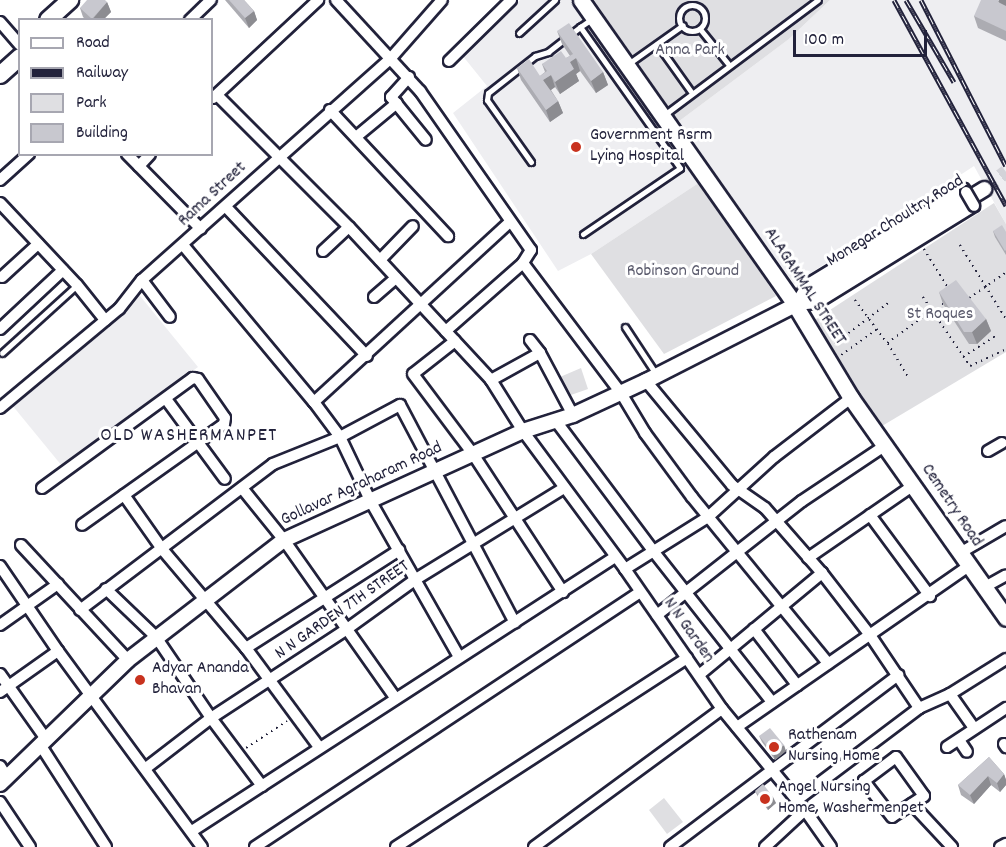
<!DOCTYPE html>
<style>
body{margin:0}
#map{position:relative;width:1006px;height:847px;overflow:hidden;background:#fff;font-family:Dekko,sans-serif}
div>[style]{position:absolute}
[style*='--x']{left:calc(var(--x)*1px);top:calc(var(--y)*1px);width:calc(var(--w)*1px);rotate:calc(var(--a)*1deg)}
.built>*{inset:0;background:#eeeef1}
.green>*{inset:0;background:#dfdfe2}
.tertiary-tunnel>*{height:14px;margin-top:-7px;transform-origin:0;background:repeating-linear-gradient(90deg,#d3d3d8 0 14px,transparent 0 21px)}
.path>*{height:1.5px;margin-top:-0.75px;transform-origin:0;background:repeating-linear-gradient(90deg,#22223b 0 1.5px,transparent 0 6px)}
.roads{filter:drop-shadow(2px 0 #22223b) drop-shadow(-2px 0 #22223b) drop-shadow(0 2px #22223b) drop-shadow(0 -2px #22223b)}
.service>*{height:5px;margin:-2.5px;padding:0 2.5px;transform-origin:2.5px;border-radius:2.5px;background:#fff}
.service>.ring{margin:-2.5px;padding:0;box-sizing:content-box;background:none;border:5px solid #fff;border-radius:50%}
.minor>*{height:10px;margin:-5px;padding:0 5px;transform-origin:5px;border-radius:5px;background:#fff}
.tertiary>*{height:14px;margin:-7px;padding:0 7px;transform-origin:7px;border-radius:7px;background:#fff}
.secondary>*{height:15px;margin:-7.5px;padding:0 7.5px;transform-origin:7.5px;border-radius:7.5px;background:#fff}
.primary>*{height:16px;margin:-8px;padding:0 8px;transform-origin:8px;border-radius:8px;background:#fff}
.rail>*{height:5px;margin-top:-2.5px;transform-origin:0;background:repeating-linear-gradient(90deg,#fff 0 9px,#22223b 0 18px);box-sizing:border-box;border-block:2px solid #22223b}
.bridges{filter:drop-shadow(2px 0 #22223b) drop-shadow(-2px 0 #22223b) drop-shadow(0 2px #22223b) drop-shadow(0 -2px #22223b)}
.minor-bridge>*{height:10px;margin:-5px;padding:0 5px;transform-origin:5px;border-radius:5px;background:#fff}
.wall>*{inset:0;background:#acacb2}
.shaded-wall>*{inset:0;background:#8c8c91}
.building>*{inset:0;background:#c8c8cf}
.dots>*{width:16px;height:16px;translate:-50% -50%;box-sizing:border-box;border:3px solid #fff;border-radius:50%}
span{translate:-50% -50%;white-space:nowrap;text-align:center;line-height:1.15;-webkit-text-stroke:6px #fff;paint-order:stroke}
.park-label{font-size:18px;color:#5b5b6d}
.poi-label{font-size:18px;color:#22223b}
.left{translate:0 -50%;text-align:left}
.street-label{font-size:18px;color:#22223b}
.neighbourhood-label{font-size:20px;color:#22223b;letter-spacing:1.5px}
.legend{position:absolute;left:18px;top:18px;width:195px;height:138px;box-sizing:border-box;background:#fff;border:2px solid #a7a7b1;margin:0;padding:8px 10px;list-style:none;font-size:18px;color:#22223b}
.legend li{display:flex;align-items:center;gap:12px;height:30px}
.legend b{width:30px;border:2px solid #a7a7b1}
.scale{position:absolute;left:793px;top:30px;width:134px;height:27px;box-sizing:border-box;border:3px solid #22223b;border-top:0;padding-left:8px;font-size:18px;line-height:21px;white-space:nowrap;color:#22223b;-webkit-text-stroke:4px #fff;paint-order:stroke}
</style>
<div id="map">
<div class="built">
<i style="clip-path:polygon(520px 0,572px 0,700px 182px,591px 254px,558px 271px,453px 113px,487px 86px,462px 55px)"></i>
<i style="clip-path:polygon(830px 0,1006px 0,1006px 224px,974px 166px,794px 284px,678px 122px,789px 39px)"></i>
<i style="clip-path:polygon(136px 291px,198px 367px,62px 466px,12px 405px)"></i>
</div>
<div class="green">
<i style="clip-path:polygon(594px 0,830px 0,789px 39px,678px 122px)"></i>
<i style="clip-path:polygon(700px 182px,776px 296px,664px 354px,591px 254px)"></i>
<i style="clip-path:polygon(994px 203px,1006px 224px,1006px 352px,882px 426px,810px 323px)"></i>
<i style="clip-path:polygon(581px 368px,588px 389px,568px 396px,560px 377px)"></i>
<i style="clip-path:polygon(664px 798px,683px 822px,667px 834px,649px 810px)"></i>
</div>
<div class="tertiary-tunnel">
<i style="--x:984;--y:189;--w:28;--a:-38"></i>
</div>
<div class="path">
<i style="--x:960;--y:245;--w:87;--a:58.1"></i>
<i style="--x:924;--y:249;--w:44;--a:58.1"></i>
<i style="--x:923;--y:297;--w:83;--a:55.7"></i>
<i style="--x:970;--y:366;--w:40;--a:-25"></i>
<i style="--x:969;--y:298;--w:44;--a:-34.8"></i>
<i style="--x:855;--y:300;--w:54;--a:53.3"></i>
<i style="--x:936;--y:316;--w:12;--a:-31"></i>
<i style="--x:946;--y:310;--w:8;--a:-120"></i>
<i style="--x:834;--y:344;--w:68;--a:-37.2"></i>
<i style="--x:841;--y:355;--w:44;--a:-35.8"></i>
<i style="--x:963;--y:357;--w:38;--a:-33"></i>
<i style="--x:907;--y:376;--w:39;--a:-121"></i>
<i style="--x:887;--y:343;--w:54;--a:-36"></i>
<i style="--x:246;--y:748;--w:49;--a:-33.4"></i>
</div>
<div class="roads">
<div class="service">
<i class="ring" style="left:679px;top:5px;width:21px;height:21px"></i>
<i style="--x:700;--y:29;--w:46;--a:51.1"></i>
<i style="--x:519;--y:33;--w:49;--a:-42.5"></i>
<i style="--x:657;--y:44;--w:60;--a:54.5"></i>
<i style="--x:628;--y:64;--w:67;--a:-35.3"></i>
<i style="--x:664;--y:115;--w:192;--a:-36.8"></i>
<i style="--x:531;--y:162;--w:76;--a:-125.4"></i>
<i style="--x:487;--y:100;--w:7;--a:-82"></i>
<i style="--x:488;--y:93;--w:60;--a:-38.2"></i>
<i style="--x:535;--y:56;--w:14;--a:-17"></i>
<i style="--x:548;--y:52;--w:41;--a:-38"></i>
<i style="--x:583;--y:234;--w:117;--a:-34.2"></i>
<i style="--x:680;--y:168;--w:173;--a:-125.3"></i>
<i style="--x:580;--y:27;--w:14;--a:-34"></i>
<i style="--x:625;--y:327;--w:56;--a:56.6"></i>
<i style="--x:2;--y:353;--w:101;--a:-42.2"></i>
</div>
<div class="minor">
<i style="--x:336;--y:0;--w:124;--a:47.3"></i>
<i style="--x:420;--y:91;--w:194;--a:55.1"></i>
<i style="--x:531;--y:250;--w:15;--a:122"></i>
<i style="--x:523;--y:263;--w:103;--a:138.6"></i>
<i style="--x:190;--y:20;--w:29;--a:-44"></i>
<i style="--x:0;--y:22;--w:30;--a:49"></i>
<i style="--x:449;--y:61;--w:87;--a:-44.5"></i>
<i style="--x:409;--y:77;--w:27;--a:132"></i>
<i style="--x:391;--y:97;--w:55;--a:50.9"></i>
<i style="--x:217;--y:95;--w:187;--a:45"></i>
<i style="--x:349;--y:227;--w:209;--a:47.1"></i>
<i style="--x:491;--y:380;--w:60;--a:57.9"></i>
<i style="--x:523;--y:431;--w:172;--a:53.5"></i>
<i style="--x:625;--y:569;--w:170;--a:55.3"></i>
<i style="--x:722;--y:709;--w:131;--a:50.6"></i>
<i style="--x:805;--y:810;--w:45;--a:54.9"></i>
<i style="--x:213;--y:98;--w:144;--a:-43"></i>
<i style="--x:330;--y:110;--w:173;--a:46.9"></i>
<i style="--x:356;--y:137;--w:53;--a:-39.7"></i>
<i style="--x:127;--y:154;--w:105;--a:45.4"></i>
<i style="--x:139;--y:166;--w:16;--a:-47"></i>
<i style="--x:0;--y:180;--w:39;--a:-42"></i>
<i style="--x:966;--y:192;--w:4;--a:-124"></i>
<i style="--x:964;--y:189;--w:184;--a:148.6"></i>
<i style="--x:807;--y:285;--w:23;--a:121"></i>
<i style="--x:795;--y:305;--w:22;--a:-5"></i>
<i style="--x:817;--y:303;--w:185;--a:-31.7"></i>
<i style="--x:0;--y:203;--w:112;--a:46.8"></i>
<i style="--x:77;--y:285;--w:45;--a:51.3"></i>
<i style="--x:226;--y:207;--w:205;--a:46.6"></i>
<i style="--x:183;--y:245;--w:204;--a:50.2"></i>
<i style="--x:314;--y:402;--w:44;--a:53.4"></i>
<i style="--x:340;--y:437;--w:72;--a:64.5"></i>
<i style="--x:371;--y:502;--w:178;--a:60.4"></i>
<i style="--x:323;--y:251;--w:35;--a:-43"></i>
<i style="--x:380;--y:260;--w:47;--a:-45.9"></i>
<i style="--x:523;--y:263;--w:163;--a:53"></i>
<i style="--x:621;--y:393;--w:47;--a:59"></i>
<i style="--x:645;--y:433;--w:79;--a:53.7"></i>
<i style="--x:692;--y:497;--w:215;--a:50.7"></i>
<i style="--x:2;--y:277;--w:49;--a:-42.5"></i>
<i style="--x:142;--y:280;--w:46;--a:52.9"></i>
<i style="--x:374;--y:297;--w:29;--a:-41"></i>
<i style="--x:0;--y:329;--w:86;--a:-43.1"></i>
<i style="--x:530;--y:340;--w:16;--a:52"></i>
<i style="--x:540;--y:353;--w:70;--a:62"></i>
<i style="--x:455;--y:341;--w:53;--a:141.8"></i>
<i style="--x:413;--y:374;--w:100;--a:53.1"></i>
<i style="--x:473;--y:454;--w:165;--a:56.9"></i>
<i style="--x:491;--y:380;--w:56;--a:-28.9"></i>
<i style="--x:646;--y:381;--w:135;--a:50.4"></i>
<i style="--x:732;--y:485;--w:40;--a:34.9"></i>
<i style="--x:765;--y:508;--w:86;--a:48.8"></i>
<i style="--x:822;--y:573;--w:78;--a:52.3"></i>
<i style="--x:870;--y:635;--w:88;--a:56.1"></i>
<i style="--x:166;--y:399;--w:99;--a:53.6"></i>
<i style="--x:314;--y:402;--w:266;--a:-42.6"></i>
<i style="--x:0;--y:408;--w:155;--a:-39.8"></i>
<i style="--x:119;--y:309;--w:37;--a:-52"></i>
<i style="--x:142;--y:280;--w:334;--a:-41.7"></i>
<i style="--x:391;--y:58;--w:77;--a:-48.7"></i>
<i style="--x:556;--y:421;--w:164;--a:53.2"></i>
<i style="--x:654;--y:552;--w:191;--a:51.8"></i>
<i style="--x:988;--y:451;--w:16;--a:-30"></i>
<i style="--x:42;--y:488;--w:187;--a:-36.1"></i>
<i style="--x:193;--y:378;--w:5;--a:11"></i>
<i style="--x:198;--y:379;--w:47;--a:55.3"></i>
<i style="--x:225;--y:418;--w:6;--a:99"></i>
<i style="--x:224;--y:424;--w:174;--a:144.6"></i>
<i style="--x:242;--y:488;--w:67;--a:51.1"></i>
<i style="--x:284;--y:540;--w:194;--a:54.8"></i>
<i style="--x:124;--y:495;--w:66;--a:54.9"></i>
<i style="--x:162;--y:549;--w:130;--a:49.7"></i>
<i style="--x:246;--y:648;--w:123;--a:53.6"></i>
<i style="--x:870;--y:515;--w:101;--a:53.5"></i>
<i style="--x:21;--y:545;--w:157;--a:47.1"></i>
<i style="--x:960;--y:553;--w:53;--a:-30.4"></i>
<i style="--x:808;--y:558;--w:129;--a:-34.6"></i>
<i style="--x:0;--y:566;--w:103;--a:55.7"></i>
<i style="--x:58;--y:651;--w:243;--a:53.7"></i>
<i style="--x:625;--y:569;--w:98;--a:-32.1"></i>
<i style="--x:708;--y:517;--w:89;--a:-42.3"></i>
<i style="--x:774;--y:457;--w:97;--a:-37.5"></i>
<i style="--x:983;--y:588;--w:26;--a:-29"></i>
<i style="--x:106;--y:589;--w:69;--a:43.8"></i>
<i style="--x:156;--y:637;--w:98;--a:55.8"></i>
<i style="--x:211;--y:718;--w:85;--a:53.1"></i>
<i style="--x:80;--y:610;--w:242;--a:-37.1"></i>
<i style="--x:273;--y:464;--w:72;--a:-21.9"></i>
<i style="--x:340;--y:437;--w:68;--a:-28.1"></i>
<i style="--x:400;--y:405;--w:246;--a:62.2"></i>
<i style="--x:657;--y:615;--w:184;--a:-38.2"></i>
<i style="--x:802;--y:501;--w:101;--a:-33.7"></i>
<i style="--x:0;--y:625;--w:71;--a:-35.3"></i>
<i style="--x:754;--y:629;--w:71;--a:52.5"></i>
<i style="--x:246;--y:648;--w:182;--a:-32.6"></i>
<i style="--x:0;--y:674;--w:80;--a:54.7"></i>
<i style="--x:699;--y:675;--w:160;--a:-39.7"></i>
<i style="--x:0;--y:692;--w:71;--a:-35.3"></i>
<i style="--x:950;--y:694;--w:42;--a:54.8"></i>
<i style="--x:737;--y:727;--w:282;--a:-34.8"></i>
<i style="--x:959;--y:740;--w:14;--a:56"></i>
<i style="--x:1004;--y:744;--w:4;--a:56"></i>
<i style="--x:41;--y:746;--w:120;--a:57.2"></i>
<i style="--x:947;--y:747;--w:71;--a:-33.5"></i>
<i style="--x:896;--y:757;--w:48;--a:54.3"></i>
<i style="--x:924;--y:796;--w:38;--a:147"></i>
<i style="--x:892;--y:817;--w:46;--a:-127.9"></i>
<i style="--x:864;--y:781;--w:40;--a:-37"></i>
<i style="--x:0;--y:766;--w:13;--a:58"></i>
<i style="--x:146;--y:768;--w:82;--a:-37.6"></i>
<i style="--x:211;--y:718;--w:163;--a:-33.2"></i>
<i style="--x:347;--y:629;--w:85;--a:-35.9"></i>
<i style="--x:416;--y:579;--w:174;--a:-31.6"></i>
<i style="--x:797;--y:800;--w:153;--a:-37"></i>
<i style="--x:919;--y:708;--w:34;--a:-24"></i>
<i style="--x:950;--y:694;--w:66;--a:-32"></i>
<i style="--x:0;--y:802;--w:54;--a:56.3"></i>
<i style="--x:912;--y:804;--w:59;--a:47.1"></i>
<i style="--x:192;--y:831;--w:504;--a:-32.93"></i>
<i style="--x:255;--y:847;--w:462;--a:-33.5"></i>
<i style="--x:396;--y:847;--w:347;--a:-33"></i>
<i style="--x:534;--y:847;--w:233;--a:-36.3"></i>
<i style="--x:670;--y:847;--w:286;--a:-37"></i>
<i style="--x:765;--y:847;--w:54;--a:-42.8"></i>
<i style="--x:1000;--y:847;--w:7;--a:-27"></i>
</div>
<div class="tertiary">
<i style="--x:0;--y:784;--w:178;--a:-44.1"></i>
<i style="--x:128;--y:660;--w:197;--a:-37.6"></i>
<i style="--x:284;--y:540;--w:263;--a:-24.5"></i>
<i style="--x:523;--y:431;--w:52;--a:-17.7"></i>
<i style="--x:573;--y:415;--w:81;--a:-25"></i>
<i style="--x:646;--y:381;--w:167;--a:-27"></i>
<i style="--x:795;--y:305;--w:222;--a:-31.5"></i>
</div>
<div class="secondary">
<i style="--x:581;--y:0;--w:373;--a:54.9"></i>
<i style="--x:795;--y:305;--w:109;--a:58.9"></i>
<i style="--x:851;--y:398;--w:269;--a:54.8"></i>
</div>
<div class="primary">
<i style="--x:48;--y:20;--w:30;--a:-42"></i>
<i style="--x:0;--y:75;--w:27;--a:-42"></i>
</div>
</div>
<div class="rail">
<i style="--x:894;--y:0;--w:234;--a:61.4"></i>
<i style="--x:906;--y:0;--w:95;--a:59.7"></i>
<i style="--x:921;--y:0;--w:186;--a:62.9"></i>
</div>
<div class="bridges">
<div class="minor-bridge">
<i style="--x:966;--y:192;--w:16;--a:60"></i>
</div>
</div>
<div class="wall">
<i style="clip-path:polygon(225px 0,244px 0,254px 11px,257px 20px,249px 28px)"></i>
<i style="clip-path:polygon(1006px 0,1006px 41px,978px 28px,974px 16px)"></i>
<i style="clip-path:polygon(107px 2px,111px 12px,103px 20px,86px 20px,83px 17px,80px 8px)"></i>
<i style="clip-path:polygon(557px 31px,603px 72px,608px 85px,596px 93px,580px 71px,576px 74px,579px 81px,560px 94px,555px 87px,551px 90px,558px 101px,563px 113px,550px 122px,521px 80px,517px 68px,540px 76px,545px 72px,542px 64px,566px 58px,570px 56px,562px 44px)"></i>
<i style="clip-path:polygon(993px 231px,1006px 232px,1006px 255px,995px 237px)"></i>
<i style="clip-path:polygon(939px 292px,986px 319px,991px 331px,977px 344px,969px 344px,943px 304px)"></i>
<i style="clip-path:polygon(759px 736px,786px 751px,775px 760px,762px 742px)"></i>
<i style="clip-path:polygon(989px 757px,1004px 774px,1006px 780px,1006px 785px,1000px 792px,991px 785px,974px 804px,961px 795px,958px 785px)"></i>
<i style="clip-path:polygon(755px 791px,776px 803px,768px 810px,758px 797px)"></i>
</div>
<div class="shaded-wall">
<i style="clip-path:polygon(999px 0,1006px 0,1006px 8px,998px 2px)"></i>
<i style="clip-path:polygon(107px 2px,111px 12px,103px 20px,92px 20px)"></i>
<i style="clip-path:polygon(254px 11px,257px 20px,249px 28px,245px 18px)"></i>
<i style="clip-path:polygon(576px 58px,580px 71px,576px 74px,579px 81px,560px 94px,555px 82px,570px 62px)"></i>
<i style="clip-path:polygon(603px 72px,608px 85px,596px 93px,591px 81px)"></i>
<i style="clip-path:polygon(551px 75px,555px 87px,548px 92px,543px 80px)"></i>
<i style="clip-path:polygon(558px 101px,563px 113px,550px 122px,546px 110px)"></i>
<i style="clip-path:polygon(986px 319px,991px 331px,977px 344px,972px 332px)"></i>
<i style="clip-path:polygon(784px 745px,786px 751px,775px 760px,773px 753px)"></i>
<i style="clip-path:polygon(1004px 774px,1006px 780px,1006px 785px,1000px 792px,997px 783px)"></i>
<i style="clip-path:polygon(988px 776px,991px 785px,974px 804px,970px 795px)"></i>
<i style="clip-path:polygon(773px 797px,776px 803px,768px 810px,766px 803px)"></i>
</div>
<div class="building">
<i style="clip-path:polygon(87px 0,105px 0,107px 2px,92px 19px,80px 8px)"></i>
<i style="clip-path:polygon(229px 0,244px 0,254px 11px,245px 18px)"></i>
<i style="clip-path:polygon(981px 0,999px 0,998px 2px,1006px 6px,1006px 31px,974px 16px)"></i>
<i style="clip-path:polygon(569px 23px,603px 72px,591px 81px,576px 58px,570px 62px,574px 69px,555px 82px,551px 75px,543px 80px,558px 101px,546px 110px,517px 68px,529px 59px,540px 76px,547px 71px,542px 64px,561px 51px,566px 58px,573px 54px,557px 31px)"></i>
<i style="clip-path:polygon(1002px 225px,1006px 232px,1006px 250px,1005px 251px,993px 231px)"></i>
<i style="clip-path:polygon(956px 280px,986px 319px,972px 332px,964px 332px,939px 292px)"></i>
<i style="clip-path:polygon(770px 728px,784px 745px,773px 753px,759px 736px)"></i>
<i style="clip-path:polygon(989px 757px,1004px 774px,997px 783px,988px 776px,970px 795px,958px 785px)"></i>
<i style="clip-path:polygon(763px 784px,773px 797px,766px 803px,755px 791px)"></i>
</div>
<div class="dots">
<i style="left:576px;top:147px;background:#c8321e"></i>
<i style="left:140px;top:680px;background:#c8321e"></i>
<i style="left:774px;top:747px;background:#c8321e"></i>
<i style="left:765px;top:799px;background:#c8321e"></i>
</div>
<div class="park-label">
<span style="left:690px;top:51px">Anna Park</span>
<span style="left:683px;top:272px">Robinson Ground</span>
<span style="left:940px;top:315px">St Roques</span>
</div>
<div class="poi-label">
<span class="left" style="left:590px;top:147px">Government Rsrm<br>Lying Hospital</span>
<span class="left" style="left:152px;top:680px">Adyar Ananda<br>Bhavan</span>
<span class="left" style="left:788px;top:747px">Rathenam<br>Nursing Home</span>
<span class="left" style="left:778px;top:799px">Angel Nursing<br>Home, Washermenpet</span>
</div>
<div class="street-label">
<span style="left:213px;top:195px;rotate:-43deg">Rama Street</span>
<span style="left:896px;top:222px;rotate:-32deg">Monegar Choultry Road</span>
<span style="left:804px;top:287px;rotate:57deg">ALAGAMMAL STREET</span>
<span style="left:362px;top:485px;rotate:-25deg">Gollavar Agraharam Road</span>
<span style="left:951px;top:506px;rotate:56deg">Cemetry Road</span>
<span style="left:343px;top:611px;rotate:-35deg">N N GARDEN 7TH STREET</span>
<span style="left:688px;top:631px;rotate:55deg">N N Garden</span>
</div>
<div class="neighbourhood-label">
<span style="left:189px;top:436px">OLD WASHERMANPET</span>
</div>
<ul class="legend">
<li><b style="height:8px;background:#fff"></b>Road</li>
<li><b style="height:8px;background:#22223b"></b>Railway</li>
<li><b style="height:16px;background:#dfdfe2"></b>Park</li>
<li><b style="height:16px;background:#c8c8cf"></b>Building</li>
</ul>
<div class="scale">100 m</div>
</div>
